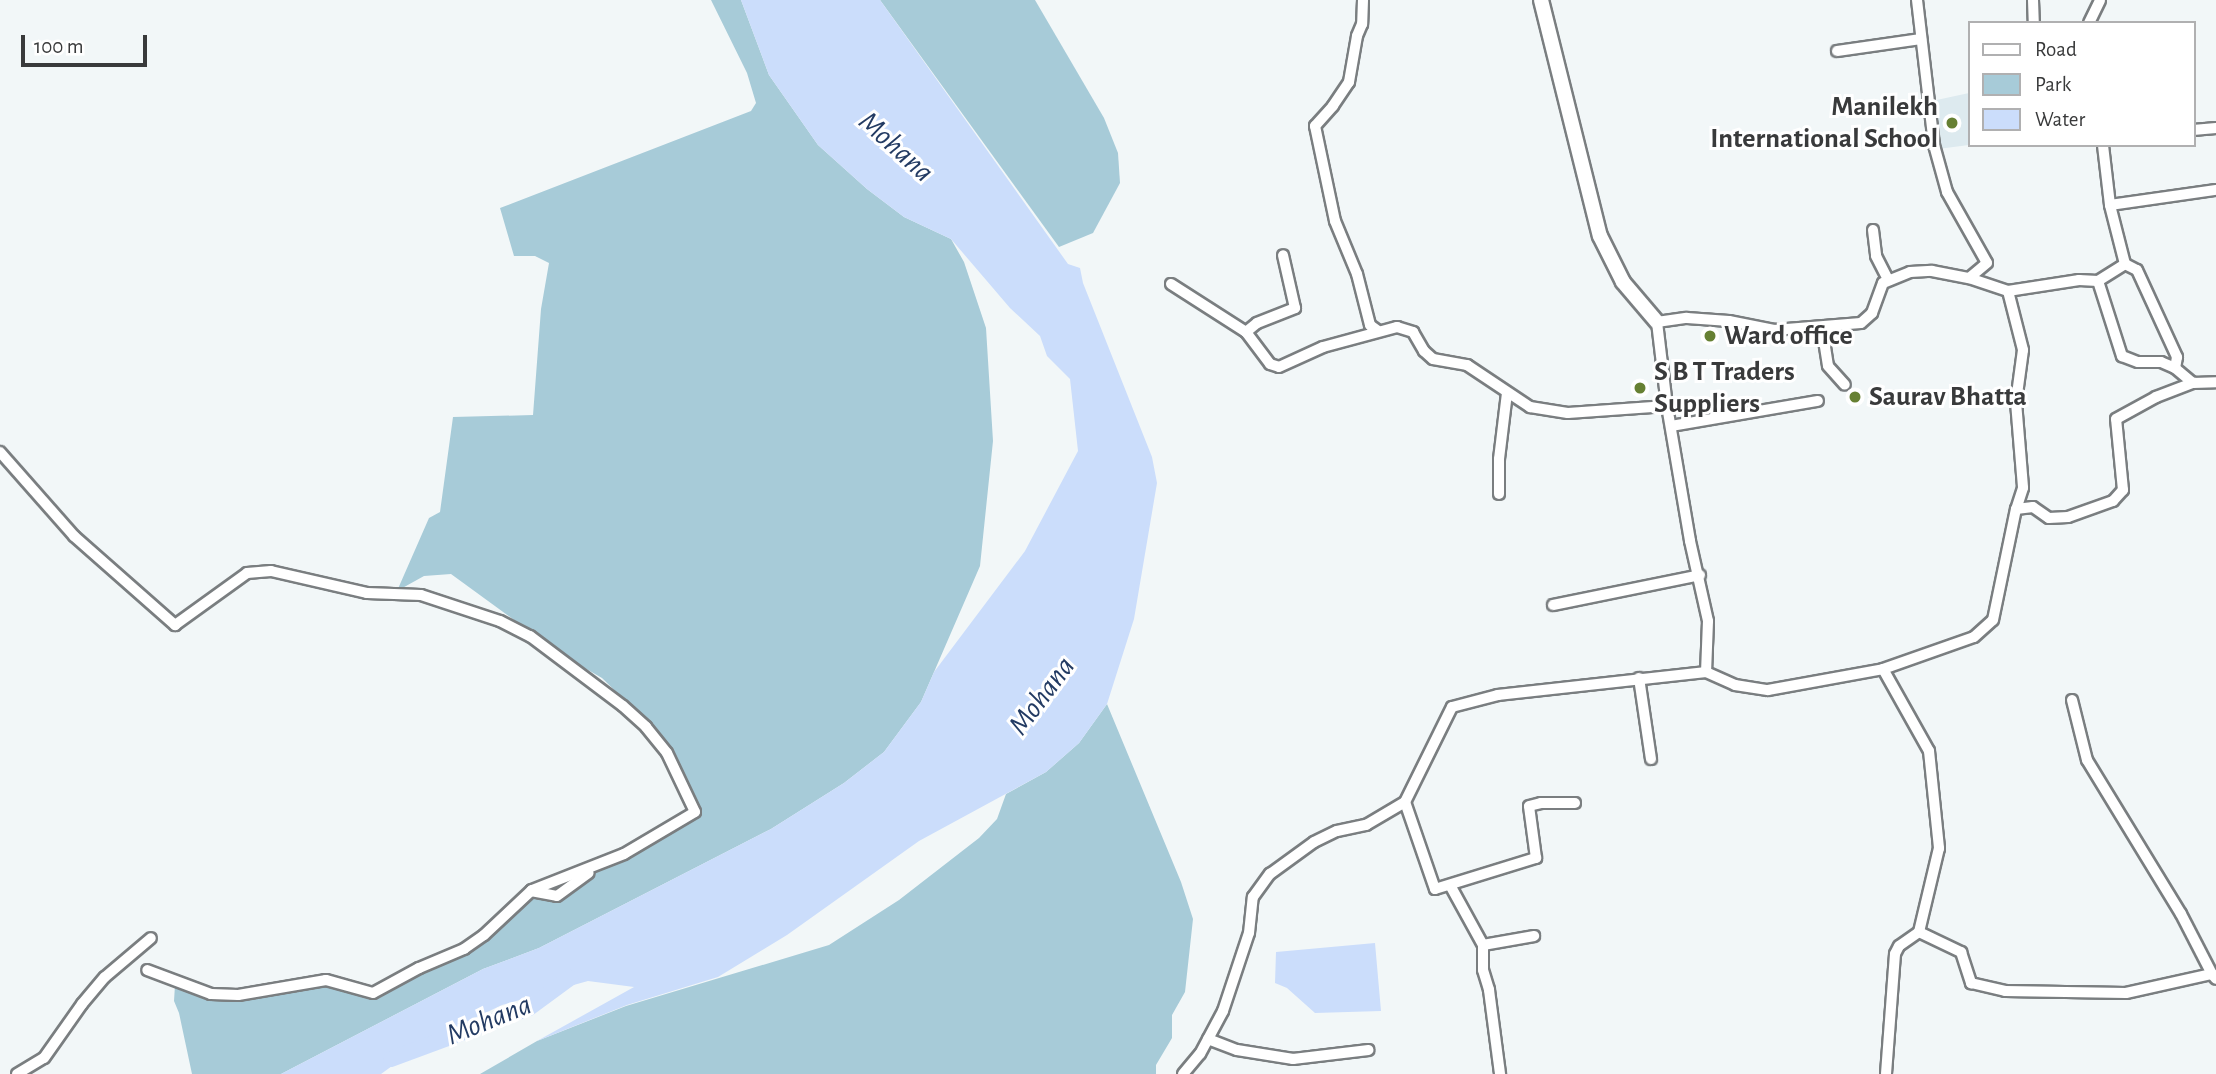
<!DOCTYPE html>
<style>
body{margin:0}
#map{position:relative;width:2216px;height:1074px;overflow:hidden;background:#f2f7f8;font-family:"Alegreya Sans",sans-serif}
div>[style]{position:absolute}
[style*='--x']{left:calc(var(--x)*1px);top:calc(var(--y)*1px);width:calc(var(--w)*1px);rotate:calc(var(--a)*1deg)}
.built>*{inset:0;background:#ddeaef}
.green>*{inset:0;background:#a7cbd8}
.water>*{inset:0;background:#cbddfb}
.river>*{height:16px;margin:-8px;padding:0 8px;transform-origin:8px;border-radius:8px;background:#cbddfb}
.roads{filter:drop-shadow(2px 0 #7a7e80) drop-shadow(-2px 0 #7a7e80) drop-shadow(0 2px #7a7e80) drop-shadow(0 -2px #7a7e80)}
.street>*{height:10px;margin:-5px;padding:0 5px;transform-origin:5px;border-radius:5px;background:#fff}
.secondary>*{height:14px;margin:-7px;padding:0 7px;transform-origin:7px;border-radius:7px;background:#fff}
.dots>*{width:19px;height:19px;translate:-50% -50%;box-sizing:border-box;border:4px solid #fff;border-radius:50%}
span{translate:-50% -50%;white-space:nowrap;text-align:center;line-height:1.15;-webkit-text-stroke:6px #fff;paint-order:stroke}
.poi-label{font-size:28px;color:#393a3b;font-weight:700}
.right{translate:-100% -50%;text-align:right}
.left{translate:0 -50%;text-align:left}
.water-label{font-size:30px;color:#233b63;font-style:italic}
.legend{position:absolute;left:1968px;top:21px;width:228px;height:126px;box-sizing:border-box;background:#fff;border:2px solid #b0b0b1;margin:0;padding:9px 12px;list-style:none;font-size:21px;color:#393a3b}
.legend li{display:flex;align-items:center;gap:14px;height:35px}
.legend b{width:35px;border:2px solid #b0b0b1}
.scale{position:absolute;left:21px;top:35px;width:126px;height:32px;box-sizing:border-box;border:4px solid #393a3b;border-top:0;padding-left:9px;font-size:21px;line-height:24px;white-space:nowrap;color:#393a3b;-webkit-text-stroke:5px #fff;paint-order:stroke}
</style>
<div id="map">
<div class="built">
<i style="clip-path:polygon(1969px 93px,1969px 145px,1938px 149px,1932px 101px)"></i>
</div>
<div class="green">
<i style="clip-path:polygon(711px 0,741px 0,769px 75px,818px 145px,867px 189px,904px 217px,951px 239px,964px 262px,986px 328px,993px 441px,980px 566px,921px 702px,884px 752px,844px 783px,771px 829px,539px 948px,483px 969px,281px 1074px,192px 1074px,179px 1013px,174px 1001px,175px 985px,216px 998px,332px 983px,367px 997px,379px 996px,405px 979px,485px 941px,534px 896px,547px 899px,579px 885px,595px 870px,695px 815px,699px 806px,674px 760px,649px 724px,602px 678px,562px 655px,451px 574px,424px 576px,397px 591px,429px 518px,440px 512px,453px 417px,533px 415px,541px 309px,549px 263px,535px 256px,514px 256px,500px 208px,751px 111px,756px 103px,747px 73px)"></i>
<i style="clip-path:polygon(880px 0,1035px 0,1104px 118px,1118px 153px,1120px 183px,1093px 233px,1059px 247px)"></i>
<i style="clip-path:polygon(1107px 704px,1181px 882px,1193px 919px,1185px 992px,1172px 1015px,1172px 1038px,1156px 1065px,1156px 1074px,480px 1074px,537px 1041px,626px 1006px,829px 945px,899px 900px,979px 838px,997px 819px,1006px 794px,1046px 772px,1079px 743px)"></i>
</div>
<div class="water">
<i style="clip-path:polygon(741px 0,880px 0,1068px 264px,1080px 268px,1083px 283px,1152px 457px,1157px 483px,1134px 619px,1107px 704px,1079px 743px,1046px 772px,919px 841px,787px 935px,718px 977px,627px 1005px,537px 1041px,634px 987px,588px 981px,502px 1005px,428px 1040px,381px 1074px,281px 1074px,483px 969px,539px 948px,771px 829px,844px 783px,884px 752px,921px 702px,934px 672px,1025px 551px,1078px 451px,1070px 379px,1047px 356px,1040px 336px,1010px 308px,951px 239px,904px 217px,867px 189px,818px 145px,769px 75px)"></i>
<i style="clip-path:polygon(1375px 943px,1381px 1011px,1315px 1013px,1287px 988px,1275px 983px,1276px 952px)"></i>
</div>
<div class="river">
<i style="--x:391;--y:1059;--w:147;--a:-20.3"></i>
<i style="--x:529;--y:1008;--w:51;--a:-36.2"></i>
</div>
<div class="roads">
<div class="street">
<i style="--x:1363;--y:0;--w:24;--a:92"></i>
<i style="--x:1362;--y:24;--w:13;--a:113"></i>
<i style="--x:1357;--y:36;--w:47;--a:99.9"></i>
<i style="--x:1349;--y:82;--w:29;--a:124"></i>
<i style="--x:1333;--y:106;--w:27;--a:132"></i>
<i style="--x:1315;--y:126;--w:97;--a:78.1"></i>
<i style="--x:1335;--y:221;--w:57;--a:67.5"></i>
<i style="--x:1357;--y:274;--w:53;--a:75.7"></i>
<i style="--x:1370;--y:325;--w:9;--a:36"></i>
<i style="--x:1917;--y:0;--w:146;--a:83.3"></i>
<i style="--x:1934;--y:145;--w:49;--a:74.5"></i>
<i style="--x:1947;--y:192;--w:81;--a:60.6"></i>
<i style="--x:1987;--y:263;--w:23;--a:140"></i>
<i style="--x:2033;--y:0;--w:23;--a:88"></i>
<i style="--x:2089;--y:23;--w:25;--a:-64"></i>
<i style="--x:1837;--y:51;--w:85;--a:-8.1"></i>
<i style="--x:2193;--y:130;--w:23;--a:-5"></i>
<i style="--x:2110;--y:205;--w:107;--a:-8.1"></i>
<i style="--x:1873;--y:230;--w:26;--a:83"></i>
<i style="--x:1876;--y:256;--w:27;--a:63"></i>
<i style="--x:2125;--y:264;--w:13;--a:27"></i>
<i style="--x:2137;--y:270;--w:96;--a:65.3"></i>
<i style="--x:2177;--y:357;--w:11;--a:100"></i>
<i style="--x:2098;--y:281;--w:32;--a:-32"></i>
<i style="--x:2125;--y:264;--w:61;--a:-104.3"></i>
<i style="--x:2110;--y:205;--w:60;--a:-96.7"></i>
<i style="--x:1171;--y:284;--w:89;--a:32.6"></i>
<i style="--x:1246;--y:332;--w:40;--a:53"></i>
<i style="--x:1270;--y:364;--w:9;--a:18"></i>
<i style="--x:1279;--y:367;--w:48;--a:-24.4"></i>
<i style="--x:1323;--y:347;--w:77;--a:-15.1"></i>
<i style="--x:1397;--y:327;--w:17;--a:17"></i>
<i style="--x:1413;--y:332;--w:22;--a:60"></i>
<i style="--x:1424;--y:351;--w:12;--a:42"></i>
<i style="--x:1433;--y:359;--w:35;--a:10"></i>
<i style="--x:1467;--y:365;--w:76;--a:33.7"></i>
<i style="--x:1530;--y:407;--w:38;--a:9"></i>
<i style="--x:1568;--y:413;--w:99;--a:-4"></i>
<i style="--x:1667;--y:406;--w:85;--a:-96.8"></i>
<i style="--x:1657;--y:322;--w:30;--a:-8"></i>
<i style="--x:1687;--y:318;--w:42;--a:4.1"></i>
<i style="--x:1729;--y:321;--w:46;--a:11.3"></i>
<i style="--x:1774;--y:330;--w:87;--a:-4.6"></i>
<i style="--x:1861;--y:323;--w:15;--a:-42"></i>
<i style="--x:1872;--y:313;--w:32;--a:-70"></i>
<i style="--x:1883;--y:283;--w:29;--a:-22"></i>
<i style="--x:1910;--y:272;--w:22;--a:-3"></i>
<i style="--x:1932;--y:271;--w:38;--a:11"></i>
<i style="--x:1969;--y:278;--w:41;--a:18.4"></i>
<i style="--x:2008;--y:291;--w:72;--a:-8.8"></i>
<i style="--x:2079;--y:280;--w:19;--a:3"></i>
<i style="--x:2098;--y:281;--w:79;--a:72.3"></i>
<i style="--x:2122;--y:356;--w:17;--a:21"></i>
<i style="--x:2138;--y:362;--w:23;--a:0"></i>
<i style="--x:2161;--y:362;--w:15;--a:23"></i>
<i style="--x:2175;--y:368;--w:23;--a:40"></i>
<i style="--x:2193;--y:383;--w:23;--a:-2"></i>
<i style="--x:2008;--y:291;--w:61;--a:75.7"></i>
<i style="--x:2023;--y:350;--w:52;--a:97.7"></i>
<i style="--x:2016;--y:402;--w:86;--a:85.3"></i>
<i style="--x:2023;--y:488;--w:22;--a:108"></i>
<i style="--x:1822;--y:328;--w:38;--a:81"></i>
<i style="--x:1828;--y:366;--w:25;--a:48"></i>
<i style="--x:1246;--y:332;--w:14;--a:-39"></i>
<i style="--x:1257;--y:323;--w:41;--a:-21.5"></i>
<i style="--x:1295;--y:308;--w:54;--a:-102.8"></i>
<i style="--x:1667;--y:406;--w:137;--a:80.3"></i>
<i style="--x:1690;--y:541;--w:82;--a:77.3"></i>
<i style="--x:1708;--y:621;--w:51;--a:92.2"></i>
<i style="--x:1706;--y:672;--w:32;--a:24"></i>
<i style="--x:1735;--y:685;--w:33;--a:9"></i>
<i style="--x:1768;--y:690;--w:117;--a:-10.3"></i>
<i style="--x:1883;--y:669;--w:96;--a:-19.4"></i>
<i style="--x:1974;--y:637;--w:25;--a:-42"></i>
<i style="--x:1993;--y:620;--w:113;--a:-78.3"></i>
<i style="--x:2016;--y:509;--w:17;--a:-7"></i>
<i style="--x:2033;--y:507;--w:19;--a:35"></i>
<i style="--x:2049;--y:518;--w:19;--a:-3"></i>
<i style="--x:2068;--y:517;--w:48;--a:-19.6"></i>
<i style="--x:2113;--y:501;--w:15;--a:-48"></i>
<i style="--x:2123;--y:490;--w:71;--a:-95.6"></i>
<i style="--x:2116;--y:419;--w:46;--a:-28.8"></i>
<i style="--x:2156;--y:397;--w:40;--a:-21"></i>
<i style="--x:1671;--y:426;--w:149;--a:-9.7"></i>
<i style="--x:0;--y:452;--w:112;--a:48.6"></i>
<i style="--x:74;--y:536;--w:135;--a:41.4"></i>
<i style="--x:175;--y:625;--w:89;--a:-35.8"></i>
<i style="--x:247;--y:573;--w:24;--a:-5"></i>
<i style="--x:271;--y:571;--w:98;--a:12.9"></i>
<i style="--x:367;--y:593;--w:54;--a:2.1"></i>
<i style="--x:421;--y:595;--w:83;--a:18.2"></i>
<i style="--x:500;--y:621;--w:34;--a:27"></i>
<i style="--x:530;--y:636;--w:116;--a:37"></i>
<i style="--x:623;--y:706;--w:31;--a:42"></i>
<i style="--x:646;--y:727;--w:33;--a:51"></i>
<i style="--x:667;--y:753;--w:65;--a:64.6"></i>
<i style="--x:695;--y:812;--w:82;--a:149.4"></i>
<i style="--x:624;--y:854;--w:99;--a:158.6"></i>
<i style="--x:532;--y:890;--w:66;--a:136.8"></i>
<i style="--x:484;--y:935;--w:24;--a:145"></i>
<i style="--x:464;--y:949;--w:49;--a:157.1"></i>
<i style="--x:419;--y:968;--w:52;--a:151.5"></i>
<i style="--x:373;--y:993;--w:49;--a:-164.5"></i>
<i style="--x:326;--y:980;--w:89;--a:170.3"></i>
<i style="--x:238;--y:995;--w:27;--a:-178"></i>
<i style="--x:211;--y:994;--w:68;--a:-159.4"></i>
<i style="--x:1499;--y:494;--w:35;--a:-90"></i>
<i style="--x:1499;--y:459;--w:66;--a:-83.1"></i>
<i style="--x:1553;--y:605;--w:150;--a:-11.5"></i>
<i style="--x:1883;--y:669;--w:94;--a:60.7"></i>
<i style="--x:1929;--y:751;--w:98;--a:84.1"></i>
<i style="--x:1939;--y:848;--w:86;--a:103.4"></i>
<i style="--x:1919;--y:932;--w:24;--a:145"></i>
<i style="--x:1899;--y:946;--w:9;--a:117"></i>
<i style="--x:1895;--y:954;--w:120;--a:94.3"></i>
<i style="--x:1639;--y:678;--w:82;--a:81.6"></i>
<i style="--x:2072;--y:700;--w:62;--a:76"></i>
<i style="--x:2087;--y:760;--w:180;--a:58.6"></i>
<i style="--x:2181;--y:914;--w:68;--a:62.7"></i>
<i style="--x:1405;--y:802;--w:92;--a:71"></i>
<i style="--x:1435;--y:889;--w:106;--a:-17.1"></i>
<i style="--x:1536;--y:858;--w:52;--a:-97.7"></i>
<i style="--x:1529;--y:806;--w:12;--a:-14"></i>
<i style="--x:1541;--y:803;--w:34;--a:0"></i>
<i style="--x:1450;--y:885;--w:68;--a:61.2"></i>
<i style="--x:1483;--y:945;--w:52;--a:-10"></i>
<i style="--x:531;--y:891;--w:26;--a:11"></i>
<i style="--x:557;--y:896;--w:39;--a:-36"></i>
<i style="--x:1919;--y:932;--w:47;--a:25.5"></i>
<i style="--x:1961;--y:952;--w:33;--a:72"></i>
<i style="--x:1971;--y:983;--w:35;--a:13"></i>
<i style="--x:2005;--y:991;--w:121;--a:0.9"></i>
<i style="--x:2126;--y:993;--w:88;--a:-12.5"></i>
<i style="--x:2212;--y:974;--w:6;--a:51"></i>
<i style="--x:1483;--y:945;--w:25;--a:90"></i>
<i style="--x:1483;--y:970;--w:21;--a:73"></i>
<i style="--x:1489;--y:990;--w:85;--a:82.5"></i>
<i style="--x:1208;--y:1039;--w:31;--a:21"></i>
<i style="--x:1237;--y:1050;--w:57;--a:9.1"></i>
<i style="--x:1293;--y:1059;--w:76;--a:-6.8"></i>
<i style="--x:17;--y:1074;--w:31;--a:-31"></i>
<i style="--x:44;--y:1058;--w:66;--a:-54.9"></i>
<i style="--x:82;--y:1004;--w:35;--a:-50"></i>
<i style="--x:105;--y:977;--w:60;--a:-40.3"></i>
<i style="--x:1183;--y:1074;--w:26;--a:-50"></i>
<i style="--x:1200;--y:1054;--w:49;--a:-61.9"></i>
<i style="--x:1223;--y:1011;--w:82;--a:-71.6"></i>
<i style="--x:1249;--y:933;--w:36;--a:-84"></i>
<i style="--x:1253;--y:897;--w:29;--a:-54"></i>
<i style="--x:1270;--y:874;--w:54;--a:-36"></i>
<i style="--x:1314;--y:842;--w:25;--a:-26"></i>
<i style="--x:1337;--y:831;--w:30;--a:-12"></i>
<i style="--x:1366;--y:825;--w:45;--a:-30.5"></i>
<i style="--x:1405;--y:802;--w:106;--a:-63.7"></i>
<i style="--x:1452;--y:707;--w:48;--a:-14.6"></i>
<i style="--x:1498;--y:695;--w:209;--a:-6.3"></i>
</div>
<div class="secondary">
<i style="--x:1541;--y:0;--w:243;--a:76"></i>
<i style="--x:1600;--y:236;--w:51;--a:63.4"></i>
<i style="--x:1623;--y:282;--w:52;--a:49.6"></i>
</div>
</div>
<div class="dots">
<i style="left:1952px;top:123px;background:#668033"></i>
<i style="left:1710px;top:336px;background:#668033"></i>
<i style="left:1640px;top:388px;background:#668033"></i>
<i style="left:1855px;top:397px;background:#668033"></i>
</div>
<div class="poi-label">
<span class="right" style="left:1938px;top:123px">Manilekh<br>International School</span>
<span class="left" style="left:1724px;top:336px">Ward office</span>
<span class="left" style="left:1654px;top:388px">S B T Traders<br>Suppliers</span>
<span class="left" style="left:1869px;top:397px">Saurav Bhatta</span>
</div>
<div class="water-label">
<span style="left:896px;top:147px;rotate:42deg">Mohana</span>
<span style="left:1042px;top:696px;rotate:-53deg">Mohana</span>
<span style="left:489px;top:1020px;rotate:-22deg">Mohana</span>
</div>
<ul class="legend">
<li><b style="height:9px;background:#fff"></b>Road</li>
<li><b style="height:19px;background:#a7cbd8"></b>Park</li>
<li><b style="height:19px;background:#cbddfb"></b>Water</li>
</ul>
<div class="scale">100 m</div>
</div>
